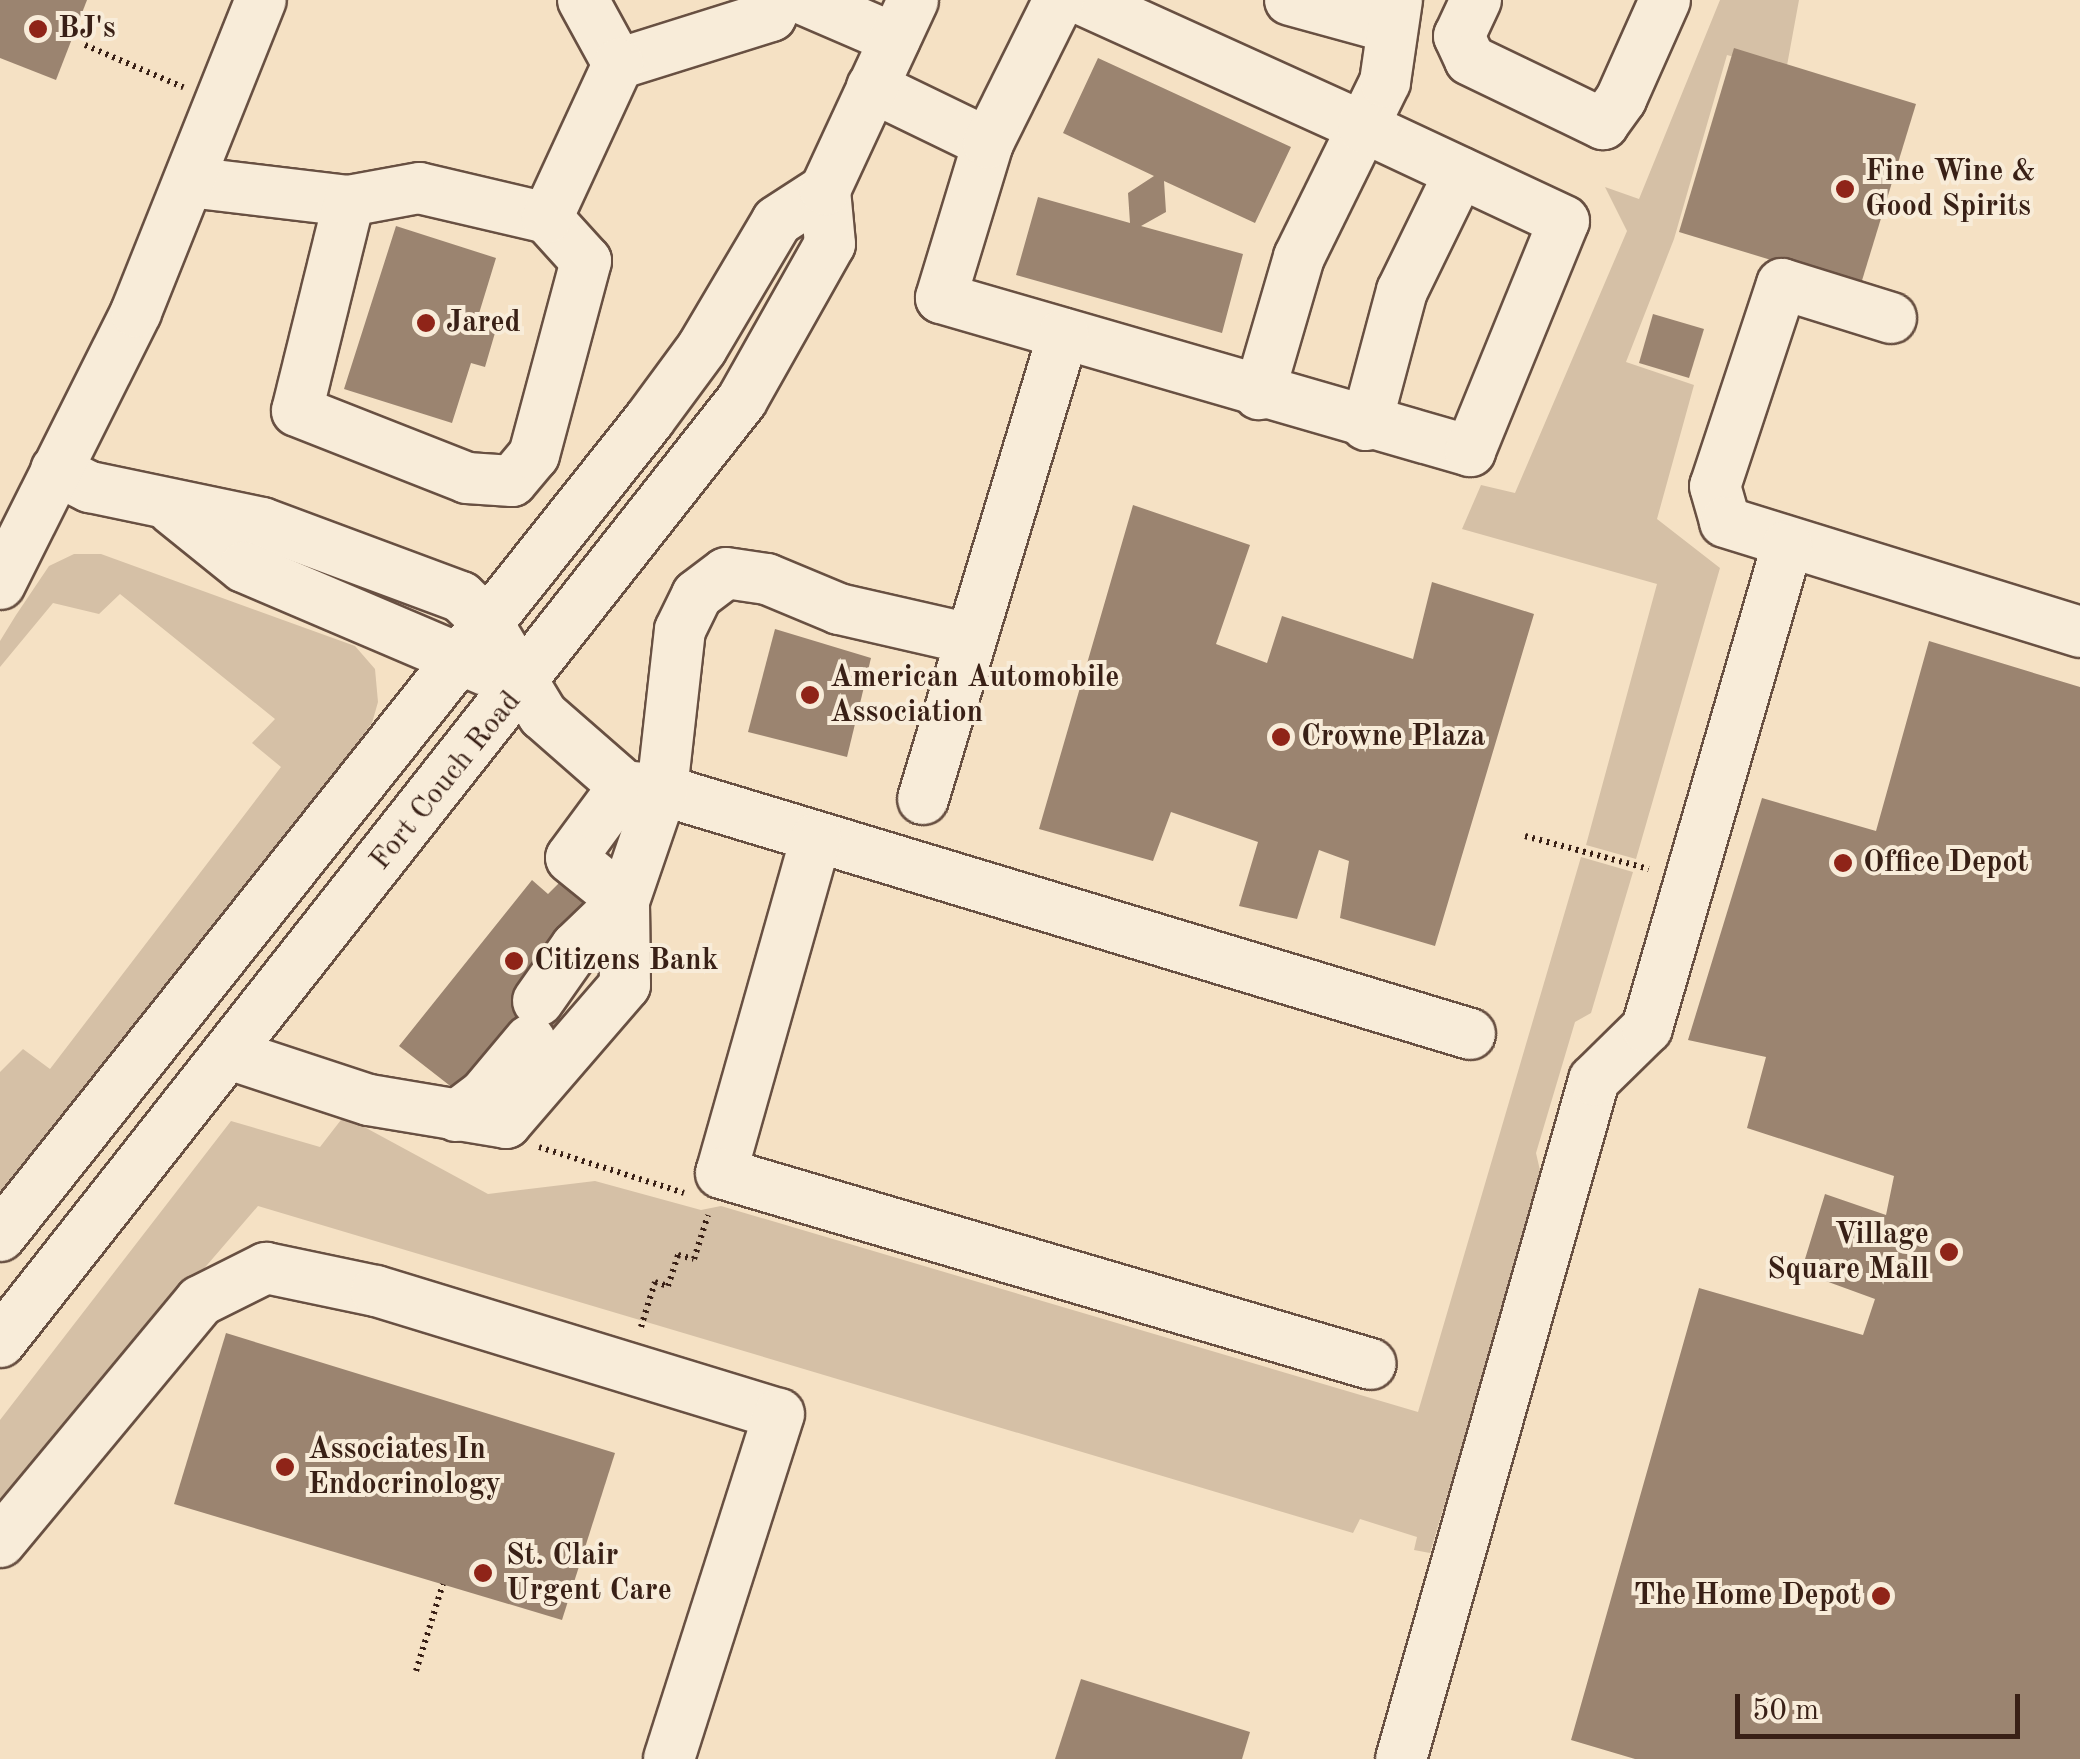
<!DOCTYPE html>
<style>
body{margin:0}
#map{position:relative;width:2080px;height:1759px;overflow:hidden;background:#f5e1c4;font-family:"Old Standard TT",serif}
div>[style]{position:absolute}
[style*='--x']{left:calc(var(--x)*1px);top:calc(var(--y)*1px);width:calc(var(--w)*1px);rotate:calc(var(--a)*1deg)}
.green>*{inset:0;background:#d5c0a6}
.building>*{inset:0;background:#9b8470}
.path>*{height:6px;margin-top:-3px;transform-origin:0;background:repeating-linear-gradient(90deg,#392016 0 2.5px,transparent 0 7.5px)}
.roads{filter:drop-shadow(2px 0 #685042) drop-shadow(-2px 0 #685042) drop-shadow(0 2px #685042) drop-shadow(0 -2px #685042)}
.minor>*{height:50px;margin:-25px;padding:0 25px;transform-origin:25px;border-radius:25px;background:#f8ecd9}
.dots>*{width:28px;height:28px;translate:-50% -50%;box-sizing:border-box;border:5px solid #f8ecd9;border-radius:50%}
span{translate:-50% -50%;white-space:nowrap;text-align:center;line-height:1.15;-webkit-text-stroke:8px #f8ecd9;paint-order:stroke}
.poi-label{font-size:30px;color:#392016;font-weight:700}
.left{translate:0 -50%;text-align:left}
.right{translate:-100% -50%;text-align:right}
.street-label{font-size:30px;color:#392016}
.scale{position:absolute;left:1735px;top:1694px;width:285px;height:45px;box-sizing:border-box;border:5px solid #392016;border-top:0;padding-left:12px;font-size:30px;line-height:35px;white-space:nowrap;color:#392016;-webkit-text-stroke:8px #f8ecd9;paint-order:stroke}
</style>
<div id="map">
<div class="green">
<i style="clip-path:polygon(1720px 0,1799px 0,1786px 71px,1727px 55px,1674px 239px,1626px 362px,1694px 385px,1657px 519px,1720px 568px,1636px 859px,1586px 845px,1657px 584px,1462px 529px,1481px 485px,1515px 493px,1627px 231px,1605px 187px,1639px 199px)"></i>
<i style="clip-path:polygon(74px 554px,101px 554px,355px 646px,375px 669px,378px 702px,372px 723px,270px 859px,0 1199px,0 1072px,23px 1049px,50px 1069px,281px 767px,252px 743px,275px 719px,120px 594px,99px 614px,53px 603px,0 667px,0 641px,16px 615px,49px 566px)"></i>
<i style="clip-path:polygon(1581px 857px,1633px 872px,1591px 1013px,1575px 1022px,1536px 1153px,1542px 1179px,1430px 1553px,1414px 1550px,1417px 1537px,1360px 1519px,1353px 1533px,258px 1206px,0 1505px,0 1420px,231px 1121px,320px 1147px,344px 1116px,488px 1194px,595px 1181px,701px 1210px,721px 1206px,1418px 1412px)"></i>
</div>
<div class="building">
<i style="clip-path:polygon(0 0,87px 0,56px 80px,0 58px)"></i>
<i style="clip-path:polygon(1734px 48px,1916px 104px,1860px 287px,1679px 232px)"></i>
<i style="clip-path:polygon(1098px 58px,1291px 147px,1255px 223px,1164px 181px,1166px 212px,1141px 226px,1243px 254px,1222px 333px,1016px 275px,1038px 197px,1130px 223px,1128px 193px,1154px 176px,1063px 133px)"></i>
<i style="clip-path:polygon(396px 226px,496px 258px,477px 320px,497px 326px,485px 367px,471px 363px,452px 423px,344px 389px)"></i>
<i style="clip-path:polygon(1653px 314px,1704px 329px,1689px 378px,1639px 363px)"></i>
<i style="clip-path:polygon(1133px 505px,1250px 545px,1216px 644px,1267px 663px,1282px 616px,1413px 659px,1432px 582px,1534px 614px,1435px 946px,1340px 918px,1349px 861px,1319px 850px,1297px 919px,1239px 906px,1258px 842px,1171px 812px,1153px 861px,1039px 829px)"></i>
<i style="clip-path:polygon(775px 629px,871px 658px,847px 757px,748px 732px)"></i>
<i style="clip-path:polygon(1929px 641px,2080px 687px,2080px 1759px,1635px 1759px,1571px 1740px,1699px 1288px,1863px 1335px,1875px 1299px,1801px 1272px,1825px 1194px,1886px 1215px,1894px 1176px,1747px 1128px,1766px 1057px,1688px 1040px,1762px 798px,1876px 831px)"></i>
<i style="clip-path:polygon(532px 880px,548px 894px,560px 882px,588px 904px,538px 1001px,576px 1030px,458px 1092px,399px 1046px)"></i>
<i style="clip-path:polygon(226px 1333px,615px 1453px,562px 1620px,174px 1504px)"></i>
<i style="clip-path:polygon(1081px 1679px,1250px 1732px,1242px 1759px,1055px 1759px)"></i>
</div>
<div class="path">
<i style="--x:85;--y:45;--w:107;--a:23.2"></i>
<i style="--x:1525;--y:836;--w:128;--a:14.9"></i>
<i style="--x:539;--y:1147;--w:152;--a:17.6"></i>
<i style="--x:641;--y:1327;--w:47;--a:-72.7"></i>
<i style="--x:655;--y:1282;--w:14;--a:17"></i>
<i style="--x:668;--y:1286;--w:33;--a:-72"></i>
<i style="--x:678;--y:1255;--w:16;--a:14"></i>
<i style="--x:694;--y:1259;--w:46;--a:-72.3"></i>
<i style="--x:416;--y:1671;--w:91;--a:-72.8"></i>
</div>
<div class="roads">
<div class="minor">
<i style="--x:583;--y:0;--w:73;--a:61.3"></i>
<i style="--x:618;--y:64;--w:160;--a:-17.4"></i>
<i style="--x:771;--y:16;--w:17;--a:-66"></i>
<i style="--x:805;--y:0;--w:98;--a:23.4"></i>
<i style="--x:1083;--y:0;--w:307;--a:24.4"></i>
<i style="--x:1363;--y:127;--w:145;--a:116.2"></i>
<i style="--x:1299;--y:257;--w:143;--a:106.3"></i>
<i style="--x:1290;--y:0;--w:103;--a:15.3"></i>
<i style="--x:1476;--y:0;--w:40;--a:115"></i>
<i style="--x:1459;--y:36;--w:26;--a:65"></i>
<i style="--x:1470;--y:60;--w:148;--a:25.7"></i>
<i style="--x:1603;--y:124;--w:31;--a:-54"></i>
<i style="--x:1621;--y:99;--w:108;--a:-66"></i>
<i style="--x:872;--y:87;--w:129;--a:25.8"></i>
<i style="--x:988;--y:143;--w:162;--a:106.9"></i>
<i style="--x:941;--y:298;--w:551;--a:16.13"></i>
<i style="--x:1470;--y:451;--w:248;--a:-67.8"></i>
<i style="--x:1564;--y:221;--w:222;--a:-154.9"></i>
<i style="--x:1363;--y:127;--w:50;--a:-63.9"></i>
<i style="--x:1385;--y:82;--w:83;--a:-81.7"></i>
<i style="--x:988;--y:143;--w:160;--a:-63.6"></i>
<i style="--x:189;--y:182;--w:161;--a:6.8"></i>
<i style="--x:349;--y:201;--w:216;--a:103.9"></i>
<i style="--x:297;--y:411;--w:183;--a:21.5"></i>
<i style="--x:467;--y:478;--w:45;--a:3.8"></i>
<i style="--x:512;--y:481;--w:34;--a:-50"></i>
<i style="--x:534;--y:455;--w:201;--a:-75"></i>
<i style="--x:586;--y:261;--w:58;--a:-132.2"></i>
<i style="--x:547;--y:218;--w:131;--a:-166.8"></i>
<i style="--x:419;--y:188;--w:71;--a:169.5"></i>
<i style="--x:547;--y:218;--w:170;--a:-65.2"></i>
<i style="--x:1891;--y:318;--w:114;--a:-162.7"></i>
<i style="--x:1782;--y:284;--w:213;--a:108.3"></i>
<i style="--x:1715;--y:486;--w:37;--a:74"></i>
<i style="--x:1725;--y:522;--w:372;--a:17.2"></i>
<i style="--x:1366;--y:425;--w:139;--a:-75"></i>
<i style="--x:1402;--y:291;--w:132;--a:-64"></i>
<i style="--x:56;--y:470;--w:38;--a:27"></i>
<i style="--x:90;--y:487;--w:176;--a:11.8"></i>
<i style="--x:262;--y:523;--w:212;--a:20.4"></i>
<i style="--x:461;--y:597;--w:35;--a:44"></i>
<i style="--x:486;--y:621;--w:110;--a:58.8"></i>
<i style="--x:543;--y:715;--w:108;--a:41.2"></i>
<i style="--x:624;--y:786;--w:38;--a:6"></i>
<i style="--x:662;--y:790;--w:844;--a:16.8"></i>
<i style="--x:172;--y:509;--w:92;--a:38.9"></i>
<i style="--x:244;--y:567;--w:263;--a:23.1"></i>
<i style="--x:0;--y:584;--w:304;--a:-63.4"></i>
<i style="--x:136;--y:312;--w:336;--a:-68.2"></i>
<i style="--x:624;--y:786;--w:89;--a:126.4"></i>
<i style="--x:571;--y:858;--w:68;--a:39.1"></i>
<i style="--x:923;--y:799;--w:486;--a:-73.2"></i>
<i style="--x:816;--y:838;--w:348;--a:105.8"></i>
<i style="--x:721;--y:1173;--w:677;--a:16.38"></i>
<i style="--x:538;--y:1001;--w:66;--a:-54.9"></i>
<i style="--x:576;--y:947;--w:66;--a:-43.8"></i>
<i style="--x:229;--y:1054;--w:147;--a:18.2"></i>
<i style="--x:369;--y:1100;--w:139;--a:9.5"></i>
<i style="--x:506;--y:1123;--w:182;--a:-49.2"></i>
<i style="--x:625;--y:985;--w:84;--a:-90.7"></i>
<i style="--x:624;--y:901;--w:117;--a:-71.1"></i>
<i style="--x:662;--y:790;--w:161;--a:-83.6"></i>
<i style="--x:680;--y:630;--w:39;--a:-64"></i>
<i style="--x:697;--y:595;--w:36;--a:-37"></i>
<i style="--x:726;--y:573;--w:41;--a:8.3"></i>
<i style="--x:767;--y:579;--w:78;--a:22.6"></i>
<i style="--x:839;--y:609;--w:134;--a:12.9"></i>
<i style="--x:456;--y:1116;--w:34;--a:-37"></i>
<i style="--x:483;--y:1096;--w:73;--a:-50"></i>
<i style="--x:0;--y:1236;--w:1043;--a:-51.5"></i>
<i style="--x:649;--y:420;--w:89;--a:-53.6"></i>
<i style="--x:702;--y:348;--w:147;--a:-59.4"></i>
<i style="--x:777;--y:221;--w:57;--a:-32.9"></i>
<i style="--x:0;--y:1342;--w:1199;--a:-51.77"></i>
<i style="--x:742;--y:400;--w:179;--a:-60.6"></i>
<i style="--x:830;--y:244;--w:54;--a:-95.3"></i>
<i style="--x:825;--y:190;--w:209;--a:-65.1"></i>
<i style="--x:0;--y:1542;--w:313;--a:-50.3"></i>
<i style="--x:200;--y:1301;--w:74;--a:-26.6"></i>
<i style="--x:266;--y:1268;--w:112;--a:11.8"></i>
<i style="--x:376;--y:1291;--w:421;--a:17"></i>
<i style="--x:779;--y:1414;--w:362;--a:107.7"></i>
<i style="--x:1401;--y:1759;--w:706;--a:-74.13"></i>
<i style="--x:1594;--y:1080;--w:74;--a:-44.5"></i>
<i style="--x:1647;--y:1028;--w:502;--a:-73.8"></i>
</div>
</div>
<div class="dots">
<i style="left:38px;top:29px;background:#8f2418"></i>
<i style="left:1845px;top:189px;background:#8f2418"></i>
<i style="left:426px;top:323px;background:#8f2418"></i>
<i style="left:810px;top:695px;background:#8f2418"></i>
<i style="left:1281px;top:737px;background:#8f2418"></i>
<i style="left:1843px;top:863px;background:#8f2418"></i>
<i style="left:514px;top:961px;background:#8f2418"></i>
<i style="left:1949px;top:1252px;background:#8f2418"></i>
<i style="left:285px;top:1467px;background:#8f2418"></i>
<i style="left:483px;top:1573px;background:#8f2418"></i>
<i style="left:1881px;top:1596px;background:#8f2418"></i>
</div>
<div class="poi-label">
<span class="left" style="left:58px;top:29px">BJ's</span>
<span class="left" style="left:1865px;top:189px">Fine Wine &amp;<br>Good Spirits</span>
<span class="left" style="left:446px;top:323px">Jared</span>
<span class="left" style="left:830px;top:695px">American Automobile<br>Association</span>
<span class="left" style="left:1301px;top:737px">Crowne Plaza</span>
<span class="left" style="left:1863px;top:863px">Office Depot</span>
<span class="left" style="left:534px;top:961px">Citizens Bank</span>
<span class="right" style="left:1929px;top:1252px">Village<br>Square Mall</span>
<span class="left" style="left:308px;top:1467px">Associates In<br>Endocrinology</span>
<span class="left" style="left:506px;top:1573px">St. Clair<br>Urgent Care</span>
<span class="right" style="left:1861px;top:1596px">The Home Depot</span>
</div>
<div class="street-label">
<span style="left:446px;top:781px;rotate:-51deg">Fort Couch Road</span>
</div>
<div class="scale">50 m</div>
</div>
